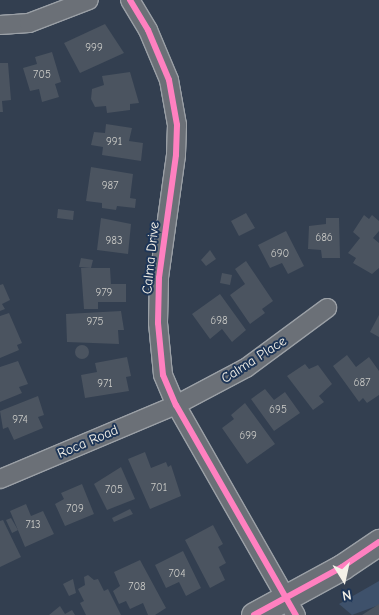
<!DOCTYPE html>
<style>
body{margin:0}
#map{position:relative;width:379px;height:615px;overflow:hidden;background:#333f50;font-family:"Comic Neue",sans-serif}
div>[style]{position:absolute}
[style*='--x']{left:calc(var(--x)*1px);top:calc(var(--y)*1px);width:calc(var(--w)*1px);rotate:calc(var(--a)*1deg)}
.green>*{inset:0;background:#3e516b}
.building>*{inset:0;background:#4b5460}
.round{border-radius:50%}
.roads{filter:drop-shadow(1px 0 #9ba0a6) drop-shadow(-1px 0 #9ba0a6) drop-shadow(0 1px #9ba0a6) drop-shadow(0 -1px #9ba0a6)}
.street>*{height:18px;margin:-9px;padding:0 9px;transform-origin:9px;border-radius:9px;background:#6b7077}
.secondary>*{height:25px;margin:-12.5px;padding:0 12.5px;transform-origin:12.5px;border-radius:12.5px;background:#6b7077}
.cycleway>*{height:6px;margin:-3px;padding:0 3px;transform-origin:3px;border-radius:3px;background:#ff80c0}
span{translate:-50% -50%;white-space:nowrap;text-align:center;line-height:1.15;-webkit-text-stroke:4px #1d3557;paint-order:stroke}
.number-label{font-size:11px;color:#cacac6}
.number-label span{-webkit-text-stroke-width:0}
.street-label{font-size:14px;color:#f4f1e8}
.north{position:absolute;left:319px;top:555px;width:50px;height:50px;-webkit-text-stroke:4px #1d3557;paint-order:stroke;rotate:170deg;font-size:14px;font-weight:700;line-height:20px;text-align:center;color:#f4f1e8}
.north::after{content:'';display:block;margin:auto;width:18px;height:22px;background:#f4f1e8;clip-path:polygon(50% 0,100% 100%,50% 72%,0 100%)}
</style>
<div id="map">
<div class="green">
<i style="clip-path:polygon(379px 581px,379px 605px,352px 615px,339px 604px)"></i>
</div>
<div class="building">
<i style="clip-path:polygon(105px 24px,124px 53px,80px 73px,64px 43px)"></i>
<i style="clip-path:polygon(52px 52px,61px 82px,55px 84px,59px 97px,42px 102px,39px 89px,30px 91px,23px 68px,37px 64px,35px 57px)"></i>
<i style="clip-path:polygon(0 63px,8px 63px,11px 100px,2px 101px,3px 112px,0 112px)"></i>
<i style="clip-path:polygon(130px 72px,139px 103px,130px 104px,130px 110px,107px 113px,106px 106px,95px 107px,91px 99px,92px 89px,104px 85px,102px 76px)"></i>
<i style="clip-path:polygon(106px 124px,132px 128px,129px 141px,143px 143px,141px 161px,102px 155px,103px 147px,91px 145px,94px 132px,105px 133px)"></i>
<i style="clip-path:polygon(91px 167px,133px 174px,130px 198px,136px 199px,135px 208px,117px 206px,116px 210px,102px 208px,102px 203px,86px 201px)"></i>
<i style="clip-path:polygon(58px 209px,74px 211px,73px 220px,57px 218px)"></i>
<i style="clip-path:polygon(246px 213px,255px 228px,239px 236px,231px 221px)"></i>
<i style="clip-path:polygon(364px 215px,369px 219px,372px 215px,379px 221px,379px 231px,373px 238px,379px 243px,379px 268px,372px 274px,353px 263px,356px 258px,348px 253px,360px 238px,353px 232px)"></i>
<i style="clip-path:polygon(101px 218px,131px 224px,128px 254px,97px 250px)"></i>
<i style="clip-path:polygon(326px 218px,339px 218px,340px 258px,322px 258px,321px 250px,308px 249px,309px 226px,326px 224px)"></i>
<i style="clip-path:polygon(286px 231px,304px 266px,288px 274px,282px 263px,270px 268px,258px 245px)"></i>
<i style="clip-path:polygon(210px 250px,216px 259px,206px 266px,201px 260px)"></i>
<i style="clip-path:polygon(81px 258px,93px 260px,91px 268px,79px 267px)"></i>
<i style="clip-path:polygon(246px 261px,273px 301px,262px 309px,265px 313px,250px 324px,230px 295px,245px 284px,235px 269px)"></i>
<i style="clip-path:polygon(81px 268px,110px 268px,111px 284px,126px 284px,126px 302px,98px 302px,98px 309px,84px 309px)"></i>
<i style="clip-path:polygon(222px 273px,232px 275px,230px 285px,220px 283px)"></i>
<i style="clip-path:polygon(3px 284px,10px 300px,2px 304px,5px 309px,0 311px,0 285px)"></i>
<i style="clip-path:polygon(220px 294px,246px 330px,232px 342px,222px 329px,210px 339px,192px 314px)"></i>
<i style="clip-path:polygon(121px 311px,124px 330px,118px 330px,119px 344px,67px 342px,66px 314px)"></i>
<i style="clip-path:polygon(9px 313px,22px 343px,17px 345px,19px 350px,0 358px,0 316px)"></i>
<i style="clip-path:polygon(379px 315px,379px 337px,370px 332px)"></i>
<i class="round" style="left:75px;top:345px;width:14px;height:14px"></i>
<i style="clip-path:polygon(347px 355px,356px 367px,369px 357px,379px 371px,379px 395px,367px 403px,363px 398px,359px 402px,333px 366px)"></i>
<i style="clip-path:polygon(127px 357px,131px 376px,126px 377px,129px 391px,85px 398px,81px 375px,97px 372px,95px 363px)"></i>
<i style="clip-path:polygon(18px 361px,28px 384px,19px 387px,22px 393px,0 402px,0 367px)"></i>
<i style="clip-path:polygon(305px 364px,309px 369px,318px 365px,332px 384px,319px 396px,324px 402px,313px 410px,287px 376px)"></i>
<i style="clip-path:polygon(265px 389px,274px 400px,285px 392px,300px 413px,274px 431px,251px 399px)"></i>
<i style="clip-path:polygon(38px 396px,44px 415px,38px 417px,43px 428px,14px 440px,8px 427px,3px 429px,0 411px)"></i>
<i style="clip-path:polygon(245px 403px,275px 444px,247px 464px,222px 428px,234px 419px,231px 415px)"></i>
<i style="clip-path:polygon(145px 452px,151px 468px,166px 462px,168px 467px,171px 465px,181px 496px,150px 509px,128px 459px)"></i>
<i style="clip-path:polygon(121px 467px,135px 499px,107px 510px,94px 484px)"></i>
<i style="clip-path:polygon(82px 484px,94px 514px,65px 526px,55px 504px,64px 499px,61px 493px)"></i>
<i style="clip-path:polygon(26px 504px,31px 516px,43px 511px,54px 534px,25px 547px,10px 511px)"></i>
<i style="clip-path:polygon(130px 509px,133px 514px,114px 522px,112px 518px)"></i>
<i style="clip-path:polygon(11px 518px,18px 530px,12px 533px,6px 520px)"></i>
<i style="clip-path:polygon(3px 520px,21px 557px,0 567px,0 521px)"></i>
<i style="clip-path:polygon(213px 525px,223px 544px,218px 547px,226px 563px,219px 567px,225px 580px,210px 588px,185px 540px)"></i>
<i style="clip-path:polygon(183px 551px,201px 588px,186px 596px,179px 582px,166px 588px,155px 565px)"></i>
<i style="clip-path:polygon(140px 560px,166px 608px,155px 615px,148px 615px,143px 603px,130px 609px,126px 601px,119px 604px,113px 591px,120px 586px,114px 572px)"></i>
<i style="clip-path:polygon(88px 575px,94px 580px,98px 579px,104px 591px,108px 589px,121px 615px,86px 615px,80px 603px,84px 601px,78px 589px,85px 585px,84px 577px)"></i>
<i style="clip-path:polygon(73px 579px,76px 593px,69px 596px,63px 584px)"></i>
<i style="clip-path:polygon(379px 604px,379px 615px,362px 615px)"></i>
<i style="clip-path:polygon(60px 606px,65px 614px,72px 610px,75px 615px,49px 615px)"></i>
</div>
<div class="roads">
<div class="street">
<i style="--x:130;--y:0;--w:35;--a:59"></i>
<i style="--x:148;--y:30;--w:54;--a:67.2"></i>
<i style="--x:169;--y:80;--w:46;--a:79.9"></i>
<i style="--x:177;--y:125;--w:30;--a:92"></i>
<i style="--x:176;--y:155;--w:124;--a:97.9"></i>
<i style="--x:159;--y:278;--w:45;--a:91.3"></i>
<i style="--x:158;--y:323;--w:52;--a:84.5"></i>
<i style="--x:163;--y:375;--w:33;--a:67"></i>
<i style="--x:176;--y:405;--w:242;--a:60.3"></i>
<i style="--x:0;--y:25;--w:29;--a:-4"></i>
<i style="--x:29;--y:23;--w:64;--a:-21"></i>
<i style="--x:0;--y:479;--w:191;--a:-22.8"></i>
<i style="--x:176;--y:405;--w:79;--a:-27.9"></i>
<i style="--x:246;--y:368;--w:101;--a:-36.5"></i>
</div>
<div class="secondary">
<i style="--x:254;--y:615;--w:100;--a:-28.6"></i>
<i style="--x:342;--y:567;--w:45;--a:-34"></i>
</div>
</div>
<div class="cycleway">
<i style="--x:130;--y:0;--w:35;--a:59"></i>
<i style="--x:148;--y:30;--w:54;--a:67.2"></i>
<i style="--x:169;--y:80;--w:46;--a:79.9"></i>
<i style="--x:177;--y:125;--w:30;--a:92"></i>
<i style="--x:176;--y:155;--w:124;--a:97.9"></i>
<i style="--x:159;--y:278;--w:45;--a:91.3"></i>
<i style="--x:158;--y:323;--w:52;--a:84.5"></i>
<i style="--x:163;--y:375;--w:33;--a:67"></i>
<i style="--x:176;--y:405;--w:242;--a:60.3"></i>
<i style="--x:254;--y:615;--w:100;--a:-28.6"></i>
<i style="--x:342;--y:567;--w:45;--a:-34"></i>
</div>
<div class="number-label">
<span style="left:94px;top:48px">999</span>
<span style="left:42px;top:75px">705</span>
<span style="left:114px;top:142px">991</span>
<span style="left:110px;top:186px">987</span>
<span style="left:324px;top:238px">686</span>
<span style="left:114px;top:241px">983</span>
<span style="left:280px;top:254px">690</span>
<span style="left:104px;top:293px">979</span>
<span style="left:219px;top:321px">698</span>
<span style="left:95px;top:322px">975</span>
<span style="left:362px;top:383px">687</span>
<span style="left:105px;top:384px">971</span>
<span style="left:278px;top:410px">695</span>
<span style="left:20px;top:420px">974</span>
<span style="left:248px;top:436px">699</span>
<span style="left:159px;top:488px">701</span>
<span style="left:114px;top:490px">705</span>
<span style="left:75px;top:509px">709</span>
<span style="left:33px;top:525px">713</span>
<span style="left:177px;top:574px">704</span>
<span style="left:137px;top:587px">708</span>
</div>
<div class="street-label">
<span style="left:151px;top:258px;rotate:-84deg">Calma Drive</span>
<span style="left:254px;top:360px;rotate:-33deg">Calma Place</span>
<span style="left:88px;top:442px;rotate:-23deg">Roca Road</span>
</div>
<div class="north">N</div>
</div>
